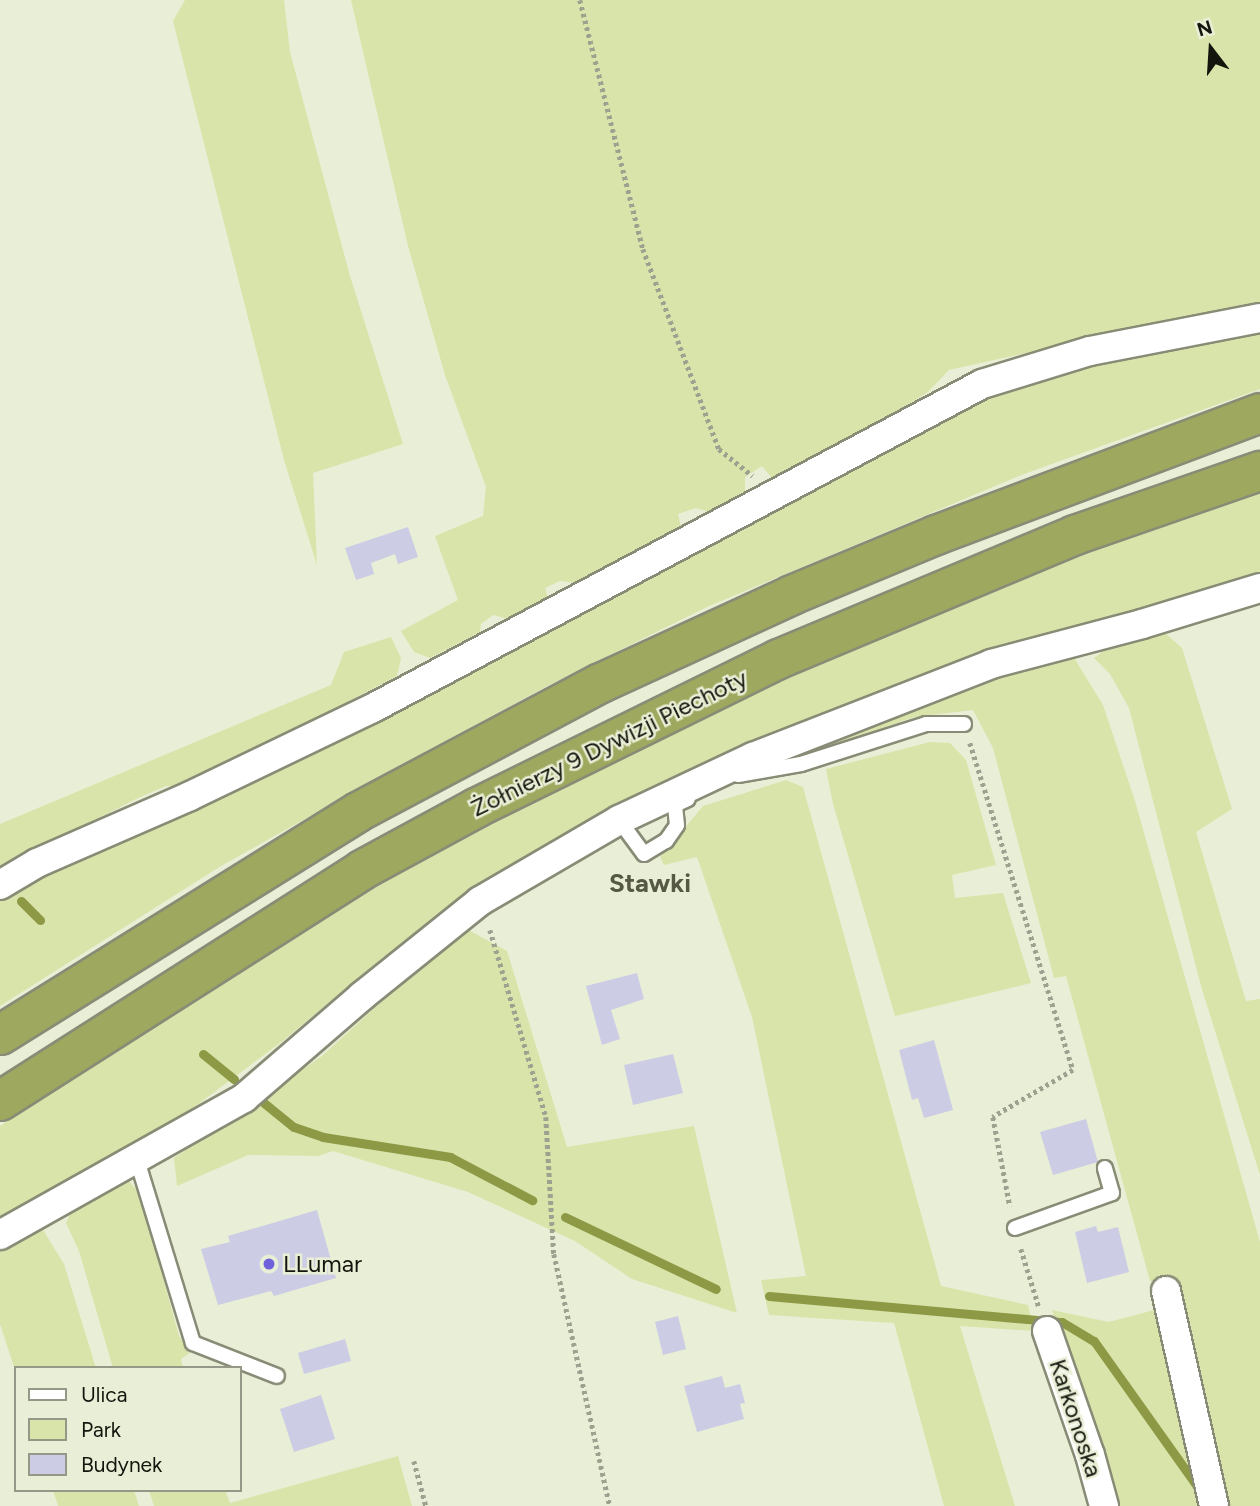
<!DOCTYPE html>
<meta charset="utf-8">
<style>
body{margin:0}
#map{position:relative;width:1260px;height:1506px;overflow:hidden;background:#e9eed6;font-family:Figtree,sans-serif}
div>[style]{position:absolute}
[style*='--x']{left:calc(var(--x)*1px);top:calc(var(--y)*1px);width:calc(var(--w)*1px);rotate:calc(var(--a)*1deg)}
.green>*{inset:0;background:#d9e4aa}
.stream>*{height:9px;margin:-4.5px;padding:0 4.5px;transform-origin:4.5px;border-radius:4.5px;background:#8d9945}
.building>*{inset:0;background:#cccde5}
.path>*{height:4.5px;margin-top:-2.25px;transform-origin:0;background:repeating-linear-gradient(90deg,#9da18f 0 3.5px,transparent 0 7px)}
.roads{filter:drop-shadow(2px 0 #888c76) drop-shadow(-2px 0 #888c76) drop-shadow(0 2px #888c76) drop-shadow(0 -2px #888c76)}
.service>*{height:14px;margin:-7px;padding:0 7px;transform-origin:7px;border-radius:7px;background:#fff}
.minor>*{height:28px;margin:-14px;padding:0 14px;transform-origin:14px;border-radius:14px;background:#fff}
.trunk>*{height:38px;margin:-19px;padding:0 19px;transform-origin:19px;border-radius:19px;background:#9ea85e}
.dots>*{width:19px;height:19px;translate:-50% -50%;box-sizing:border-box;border:4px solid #e9eed6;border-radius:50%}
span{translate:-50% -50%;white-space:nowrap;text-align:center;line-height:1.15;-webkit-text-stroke:5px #e9eed6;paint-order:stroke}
.street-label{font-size:24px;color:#14160d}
.poi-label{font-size:24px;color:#14160d}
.left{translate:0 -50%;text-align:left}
.neighbourhood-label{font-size:26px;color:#555944;font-weight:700}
.legend{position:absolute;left:14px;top:1366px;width:228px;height:126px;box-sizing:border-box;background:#e9eed6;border:2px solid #949886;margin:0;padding:9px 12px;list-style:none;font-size:21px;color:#14160d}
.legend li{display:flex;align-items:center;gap:14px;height:35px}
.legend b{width:35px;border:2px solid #949886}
.north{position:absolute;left:1176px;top:14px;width:70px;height:70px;-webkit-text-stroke:5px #e9eed6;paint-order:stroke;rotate:343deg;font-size:19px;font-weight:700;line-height:28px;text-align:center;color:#14160d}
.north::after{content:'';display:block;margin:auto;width:24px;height:32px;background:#14160d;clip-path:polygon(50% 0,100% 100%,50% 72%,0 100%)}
</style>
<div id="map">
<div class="green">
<i style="clip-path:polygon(185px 0,284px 0,290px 52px,350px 276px,403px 444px,313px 473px,317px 565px,284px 460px,173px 21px)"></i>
<i style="clip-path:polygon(351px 0,1260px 0,1260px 308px,1122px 332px,949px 370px,928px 392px,867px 431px,772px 478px,762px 466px,745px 477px,745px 491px,709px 512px,696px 508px,678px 514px,681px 527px,577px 583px,560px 581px,545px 588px,548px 599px,508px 619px,493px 615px,481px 624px,480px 632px,430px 658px,414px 652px,401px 631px,458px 600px,435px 536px,483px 516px,486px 487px,445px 375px,408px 246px)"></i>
<i style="clip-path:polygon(1260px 327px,1260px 389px,1024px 474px,707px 607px,549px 685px,387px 773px,221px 866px,0 1006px,0 896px,978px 399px,1078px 364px)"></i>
<i style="clip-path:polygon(1260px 488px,1260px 574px,951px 663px,788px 733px,497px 877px,377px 962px,284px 1040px,170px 1125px,0 1219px,0 1126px,138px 1033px,396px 868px,840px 649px,1134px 530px)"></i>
<i style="clip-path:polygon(1164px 632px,1182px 648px,1232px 809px,1196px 832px,1246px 1001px,1260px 999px,1260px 1175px,1201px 986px,1129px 708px,1110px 674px,1094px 658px,1114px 643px)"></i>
<i style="clip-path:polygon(391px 637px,401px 658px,397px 676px,184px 787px,166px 786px,136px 799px,0 868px,0 824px,331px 685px,344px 652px)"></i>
<i style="clip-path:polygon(1073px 656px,1103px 705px,1135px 801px,1260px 1242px,1260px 1506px,1223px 1506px,1172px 1278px,1150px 1281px,1066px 976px,1054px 978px,993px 748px,973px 710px,914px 717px,814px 752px,805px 747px,981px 677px)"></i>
<i style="clip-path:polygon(930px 742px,950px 743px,966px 760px,996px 865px,952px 875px,955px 898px,1003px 893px,1031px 983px,895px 1016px,833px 804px,826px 769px)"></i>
<i style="clip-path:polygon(786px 780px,803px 787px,941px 1286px,1028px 1305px,1034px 1331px,960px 1326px,1015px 1506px,944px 1506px,894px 1323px,769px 1315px,761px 1280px,806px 1276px,752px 1017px,697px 857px,664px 865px,660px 857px,703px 806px)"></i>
<i style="clip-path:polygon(463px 927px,507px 951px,567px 1147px,694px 1126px,737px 1313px,632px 1279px,575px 1241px,468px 1192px,333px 1151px,318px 1156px,248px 1155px,177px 1186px,174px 1158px,322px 1056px)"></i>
<i style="clip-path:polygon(128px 1180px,140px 1194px,179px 1336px,191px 1352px,181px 1359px,183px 1368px,113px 1368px,79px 1251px,66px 1223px,74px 1205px)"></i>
<i style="clip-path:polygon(40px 1225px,64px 1264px,96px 1368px,16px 1368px,16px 1373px,0 1324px,0 1251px)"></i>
<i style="clip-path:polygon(1158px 1309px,1206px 1506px,1114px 1506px,1052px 1310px,1109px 1322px)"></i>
<i style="clip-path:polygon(398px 1456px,412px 1506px,154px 1506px,149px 1490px,225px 1490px,230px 1503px)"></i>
<i style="clip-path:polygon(53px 1490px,134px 1490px,139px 1506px,58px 1506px)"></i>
</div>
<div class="stream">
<i style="--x:21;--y:901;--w:27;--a:45"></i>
<i style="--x:203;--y:1054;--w:40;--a:39"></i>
<i style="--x:264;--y:1103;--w:38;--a:39"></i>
<i style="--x:294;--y:1127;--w:31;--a:19"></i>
<i style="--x:323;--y:1137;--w:129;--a:8.9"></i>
<i style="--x:450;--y:1157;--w:93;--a:27.7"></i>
<i style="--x:565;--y:1217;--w:167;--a:25.5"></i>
<i style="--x:769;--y:1296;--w:294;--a:5.1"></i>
<i style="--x:1062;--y:1322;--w:37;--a:31"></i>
<i style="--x:1094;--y:1341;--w:181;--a:54.6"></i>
</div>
<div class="building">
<i style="clip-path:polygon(408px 527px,418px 557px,398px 564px,395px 554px,371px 563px,374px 574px,356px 580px,345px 548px)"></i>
<i style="clip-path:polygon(637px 973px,644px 999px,611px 1010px,620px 1039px,602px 1045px,586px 986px)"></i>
<i style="clip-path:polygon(934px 1040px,953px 1110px,924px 1118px,918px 1098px,912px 1100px,899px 1050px)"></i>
<i style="clip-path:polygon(673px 1054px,683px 1093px,633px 1105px,624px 1065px)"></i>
<i style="clip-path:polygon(1086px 1119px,1098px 1162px,1053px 1175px,1040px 1132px)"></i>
<i style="clip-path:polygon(317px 1210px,336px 1278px,274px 1296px,271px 1291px,218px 1305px,201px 1249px,230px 1242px,228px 1236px)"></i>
<i style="clip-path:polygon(1096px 1226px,1098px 1232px,1118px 1227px,1129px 1272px,1087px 1283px,1075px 1232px)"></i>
<i style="clip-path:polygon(678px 1316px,686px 1349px,663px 1355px,655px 1322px)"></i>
<i style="clip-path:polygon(345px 1339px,351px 1361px,304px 1374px,298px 1353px)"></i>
<i style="clip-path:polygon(722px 1376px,725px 1388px,740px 1384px,745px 1403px,740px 1404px,744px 1419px,697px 1432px,684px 1386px)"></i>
<i style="clip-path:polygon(321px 1395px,335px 1439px,294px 1452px,280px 1409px)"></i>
</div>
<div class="path">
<i style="--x:580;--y:0;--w:257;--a:75.8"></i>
<i style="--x:643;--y:249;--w:214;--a:69.2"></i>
<i style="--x:719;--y:449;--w:43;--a:38.5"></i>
<i style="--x:970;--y:743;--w:343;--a:72.5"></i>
<i style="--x:1073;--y:1070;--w:93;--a:149.6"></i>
<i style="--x:993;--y:1117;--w:91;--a:79.2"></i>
<i style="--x:490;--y:930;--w:195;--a:73.3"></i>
<i style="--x:546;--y:1117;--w:137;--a:86.7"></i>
<i style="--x:554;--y:1254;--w:258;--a:77.5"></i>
<i style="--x:1021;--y:1249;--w:61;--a:72.8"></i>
<i style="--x:414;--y:1461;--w:47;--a:75.1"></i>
</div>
<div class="roads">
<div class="service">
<i style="--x:738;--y:775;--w:64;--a:-9.9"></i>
<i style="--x:801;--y:764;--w:131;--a:-17.7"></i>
<i style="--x:926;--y:724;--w:38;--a:0"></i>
<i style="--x:619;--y:820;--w:42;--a:53.7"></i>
<i style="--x:644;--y:854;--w:26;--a:-31"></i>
<i style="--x:666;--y:841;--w:19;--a:-55"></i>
<i style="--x:677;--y:825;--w:20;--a:-96"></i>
<i style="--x:675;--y:805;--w:14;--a:-25"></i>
<i style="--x:137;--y:1160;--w:191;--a:73"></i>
<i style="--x:193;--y:1343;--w:90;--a:21.4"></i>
<i style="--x:1015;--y:1228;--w:103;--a:-19.8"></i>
<i style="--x:1112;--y:1193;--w:26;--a:-106"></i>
</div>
<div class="minor">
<i style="--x:0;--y:885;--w:43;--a:-30.7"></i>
<i style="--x:37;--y:863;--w:167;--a:-23.6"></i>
<i style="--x:190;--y:796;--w:203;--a:-25.7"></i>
<i style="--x:373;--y:708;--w:690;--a:-28.01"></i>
<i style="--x:982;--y:384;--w:113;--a:-17"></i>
<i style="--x:1090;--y:351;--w:173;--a:-11"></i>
<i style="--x:0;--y:1235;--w:280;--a:-29.3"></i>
<i style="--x:244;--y:1098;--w:156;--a:-40.8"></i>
<i style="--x:362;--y:996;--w:151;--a:-38.8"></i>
<i style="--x:480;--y:901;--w:161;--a:-30.2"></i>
<i style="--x:619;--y:820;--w:148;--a:-25.2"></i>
<i style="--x:753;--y:757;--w:256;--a:-21.3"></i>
<i style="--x:991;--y:664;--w:156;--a:-14.8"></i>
<i style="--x:1142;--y:624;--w:123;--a:-17"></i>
<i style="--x:1166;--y:1291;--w:220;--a:77.4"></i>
<i style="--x:1047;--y:1331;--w:131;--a:70.9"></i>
<i style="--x:1090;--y:1455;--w:53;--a:74.6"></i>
</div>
<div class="trunk">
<i style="--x:0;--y:1035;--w:422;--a:-31.9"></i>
<i style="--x:358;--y:812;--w:275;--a:-28"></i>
<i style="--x:601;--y:683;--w:210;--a:-24.7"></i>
<i style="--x:792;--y:595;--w:156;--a:-22.6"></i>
<i style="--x:936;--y:535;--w:346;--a:-20.6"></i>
<i style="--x:0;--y:1101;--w:429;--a:-32.5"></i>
<i style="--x:362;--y:870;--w:130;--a:-28.5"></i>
<i style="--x:476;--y:808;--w:338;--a:-26.2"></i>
<i style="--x:779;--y:659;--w:321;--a:-22.7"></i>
<i style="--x:1075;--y:535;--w:196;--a:-19.1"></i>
</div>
</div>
<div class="dots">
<i style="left:269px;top:1264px;background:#6f61db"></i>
</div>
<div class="street-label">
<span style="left:609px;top:743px;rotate:-26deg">Żołnierzy 9 Dywizji Piechoty</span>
<span style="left:1076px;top:1418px;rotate:72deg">Karkonoska</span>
</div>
<div class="poi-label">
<span class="left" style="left:283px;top:1264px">LLumar</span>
</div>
<div class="neighbourhood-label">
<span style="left:650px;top:884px">Stawki</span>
</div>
<ul class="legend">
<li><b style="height:9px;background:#fff"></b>Ulica</li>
<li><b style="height:19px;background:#d9e4aa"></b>Park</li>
<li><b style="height:19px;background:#cccde5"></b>Budynek</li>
</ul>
<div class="north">N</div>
</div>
